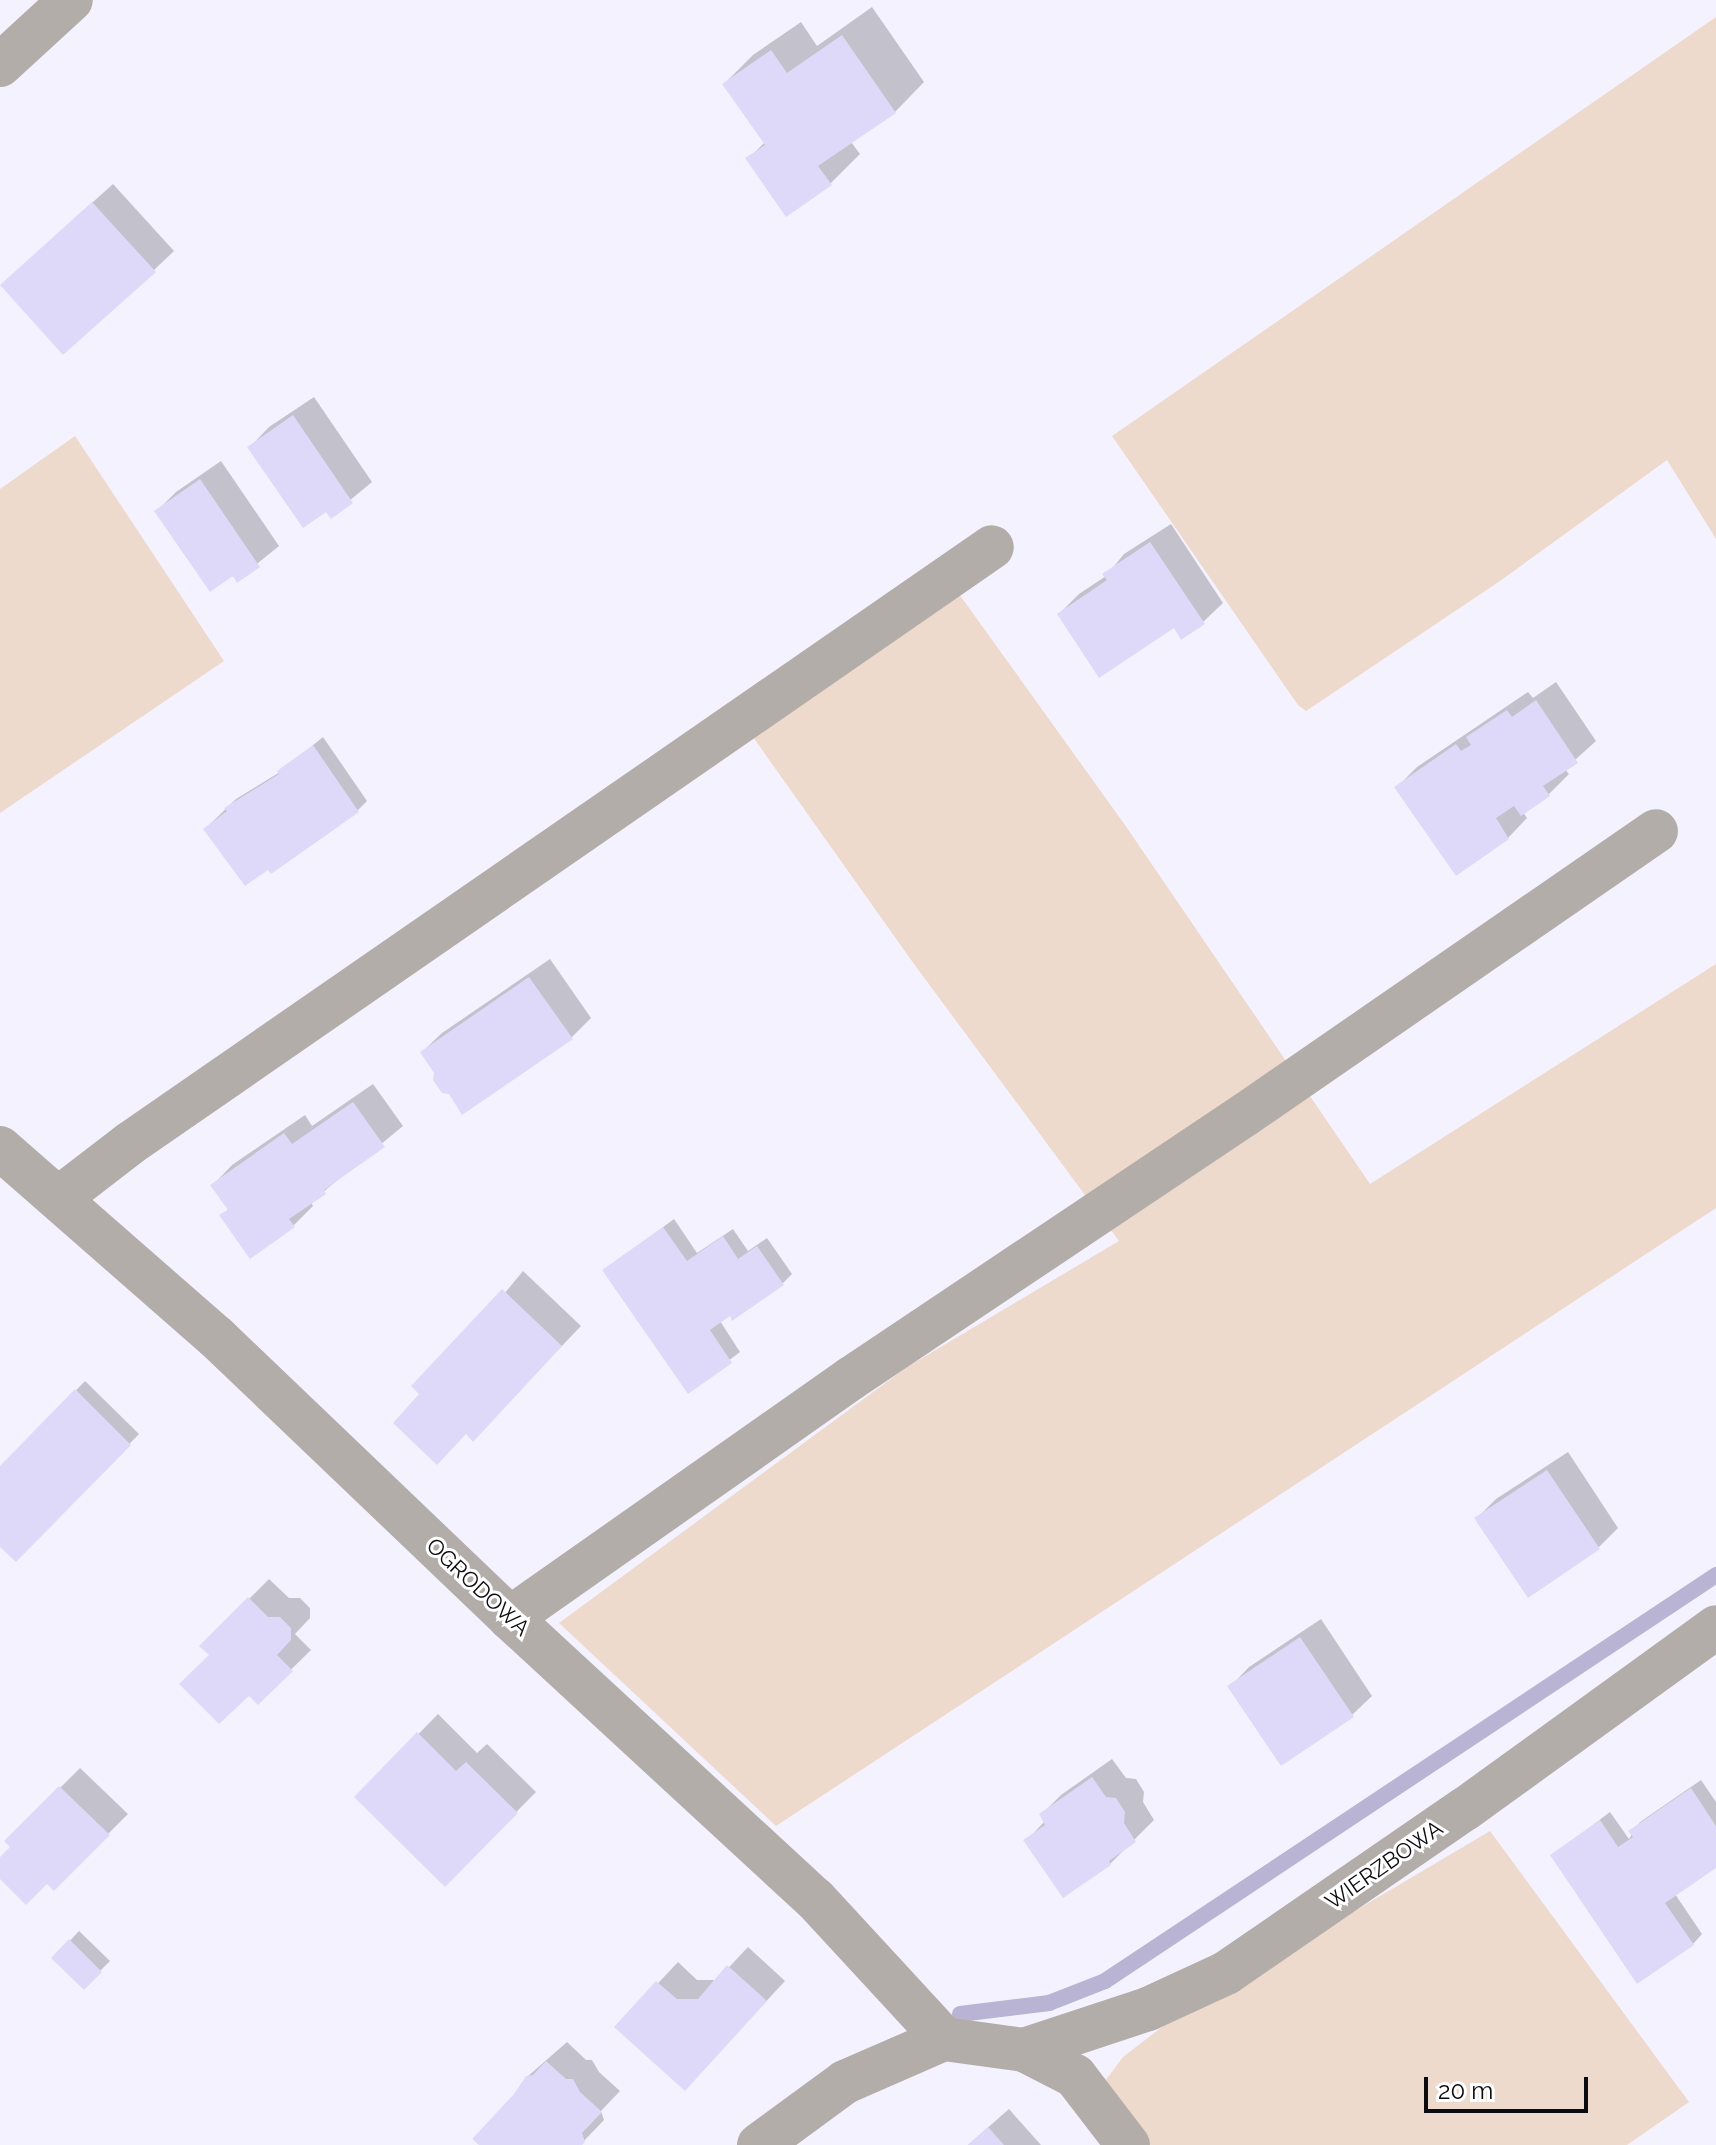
<!DOCTYPE html>
<style>
body{margin:0}
#map{position:relative;width:1716px;height:2145px;overflow:hidden;background:#f4f2ff;font-family:Raleway,sans-serif}
div>[style]{position:absolute}
[style*='--x']{left:calc(var(--x)*1px);top:calc(var(--y)*1px);width:calc(var(--w)*1px);rotate:calc(var(--a)*1deg)}
.green>*{inset:0;background:#eddacc}
.shadow>*{inset:0;background:#0003}
.stream>*{height:16px;margin:-8px;padding:0 8px;transform-origin:8px;border-radius:8px;background:#b9b4d3}
.building>*{inset:0;background:#ded9f8}
.minor>*{height:44px;margin:-22px;padding:0 22px;transform-origin:22px;border-radius:22px;background:#b3ada9}
span{translate:-50% -50%;white-space:nowrap;text-align:center;line-height:1.15;-webkit-text-stroke:6px #fff;paint-order:stroke}
.street-label{font-size:22px;color:#0c0b10}
.scale{position:absolute;left:1424px;top:2077px;width:164px;height:36px;box-sizing:border-box;border:4px solid #0c0b10;border-top:0;padding-left:10px;font-size:24px;line-height:28px;white-space:nowrap;color:#0c0b10;-webkit-text-stroke:6px #fff;paint-order:stroke}
</style>
<div id="map">
<div class="green">
<i style="clip-path:polygon(1716px 17px,1716px 539px,1667px 460px,1500px 581px,1306px 711px,1298px 705px,1112px 436px)"></i>
<i style="clip-path:polygon(75px 436px,224px 661px,0 813px,0 489px)"></i>
<i style="clip-path:polygon(959px 594px,1125px 825px,1370px 1184px,1716px 964px,1716px 1208px,776px 1826px,559px 1623px,907px 1367px,1119px 1241px,914px 964px,748px 730px)"></i>
<i style="clip-path:polygon(1490px 1831px,1689px 2102px,1627px 2145px,1148px 2145px,1102px 2085px,1123px 2057px,1171px 2020px)"></i>
</div>
<div class="shadow">
<i style="clip-path:polygon(872px 7px,924px 82px,895px 112px,851px 142px,860px 154px,831px 183px,786px 214px,748px 159px,765px 142px,724px 84px,753px 55px,801px 22px,817px 46px)"></i>
<i style="clip-path:polygon(113px 184px,174px 251px,154px 270px,23px 265px)"></i>
<i style="clip-path:polygon(314px 397px,372px 482px,331px 516px,250px 447px,269px 427px)"></i>
<i style="clip-path:polygon(221px 461px,279px 546px,237px 580px,157px 511px,176px 492px)"></i>
<i style="clip-path:polygon(1171px 524px,1223px 603px,1203px 622px,1175px 626px,1059px 614px,1079px 594px,1106px 576px,1124px 554px)"></i>
<i style="clip-path:polygon(1556px 682px,1596px 741px,1565px 769px,1569px 774px,1549px 794px,1523px 812px,1527px 818px,1508px 838px,1397px 787px,1417px 767px,1528px 692px,1533px 698px)"></i>
<i style="clip-path:polygon(323px 737px,367px 801px,358px 810px,271px 871px,205px 829px,236px 799px,280px 772px)"></i>
<i style="clip-path:polygon(550px 959px,591px 1018px,571px 1038px,450px 1092px,422px 1052px,442px 1033px)"></i>
<i style="clip-path:polygon(373px 1084px,403px 1126px,311px 1202px,313px 1206px,294px 1225px,222px 1216px,229px 1208px,213px 1185px,232px 1165px,305px 1115px,312px 1126px)"></i>
<i style="clip-path:polygon(674px 1219px,697px 1253px,733px 1229px,748px 1251px,767px 1238px,792px 1274px,782px 1284px,720px 1321px,740px 1352px,688px 1391px,604px 1271px)"></i>
<i style="clip-path:polygon(523px 1271px,581px 1326px,492px 1419px,466px 1432px,422px 1394px)"></i>
<i style="clip-path:polygon(85px 1381px,139px 1434px,16px 1560px,0 1544px,0 1469px)"></i>
<i style="clip-path:polygon(1568px 1452px,1618px 1528px,1599px 1547px,1477px 1518px,1496px 1499px)"></i>
<i style="clip-path:polygon(269px 1579px,289px 1598px,300px 1598px,310px 1608px,310px 1618px,295px 1634px,311px 1650px,258px 1702px,202px 1646px)"></i>
<i style="clip-path:polygon(1321px 1619px,1372px 1696px,1352px 1715px,1230px 1687px,1249px 1667px)"></i>
<i style="clip-path:polygon(438px 1714px,477px 1753px,487px 1744px,536px 1792px,445px 1884px,357px 1797px)"></i>
<i style="clip-path:polygon(1112px 1759px,1126px 1778px,1136px 1779px,1144px 1792px,1143px 1802px,1154px 1820px,1110px 1864px,1026px 1841px,1045px 1821px,1041px 1815px,1061px 1795px)"></i>
<i style="clip-path:polygon(80px 1768px,128px 1814px,54px 1888px,47px 1882px,0 1876px,0 1860px,13px 1847px,7px 1841px)"></i>
<i style="clip-path:polygon(1701px 1780px,1716px 1802px,1716px 1866px,1675px 1894px,1702px 1934px,1693px 1944px,1553px 1855px,1610px 1812px,1629px 1839px,1640px 1822px)"></i>
<i style="clip-path:polygon(79px 1931px,110px 1961px,84px 1987px,54px 1958px)"></i>
<i style="clip-path:polygon(748px 1947px,785px 1981px,704px 2068px,617px 2027px,678px 1962px,697px 1980px,717px 1980px)"></i>
<i style="clip-path:polygon(567px 2042px,586px 2060px,592px 2060px,599px 2072px,620px 2091px,601px 2111px,604px 2120px,580px 2145px,482px 2145px,527px 2077px)"></i>
<i style="clip-path:polygon(1009px 2109px,1041px 2145px,968px 2145px)"></i>
</div>
<div class="stream">
<i style="--x:960;--y:2014;--w:90;--a:-7"></i>
<i style="--x:1049;--y:2003;--w:60;--a:-21.4"></i>
<i style="--x:1105;--y:1981;--w:734;--a:-33.6"></i>
</div>
<div class="building">
<i style="clip-path:polygon(842px 35px,896px 113px,818px 166px,832px 185px,786px 217px,745px 158px,765px 145px,722px 84px,771px 50px,787px 73px)"></i>
<i style="clip-path:polygon(92px 202px,156px 272px,63px 355px,0 285px)"></i>
<i style="clip-path:polygon(293px 415px,353px 503px,331px 519px,326px 512px,303px 528px,247px 447px)"></i>
<i style="clip-path:polygon(200px 479px,260px 567px,237px 583px,233px 576px,210px 592px,154px 511px)"></i>
<i style="clip-path:polygon(1150px 542px,1205px 624px,1181px 640px,1174px 628px,1099px 678px,1057px 614px,1107px 580px,1102px 574px)"></i>
<i style="clip-path:polygon(1536px 700px,1578px 763px,1543px 786px,1550px 796px,1521px 816px,1514px 806px,1496px 818px,1509px 839px,1456px 876px,1394px 787px,1456px 744px,1461px 751px,1471px 745px,1466px 737px,1507px 710px,1512px 717px)"></i>
<i style="clip-path:polygon(313px 745px,359px 812px,271px 874px,268px 870px,245px 886px,203px 829px,227px 811px,224px 808px,279px 774px,277px 771px)"></i>
<i style="clip-path:polygon(529px 977px,573px 1039px,462px 1115px,449px 1094px,442px 1093px,433px 1080px,434px 1073px,420px 1052px)"></i>
<i style="clip-path:polygon(353px 1102px,385px 1147px,324px 1190px,326px 1194px,289px 1219px,295px 1227px,250px 1259px,219px 1215px,228px 1210px,210px 1185px,284px 1133px,292px 1144px)"></i>
<i style="clip-path:polygon(663px 1227px,687px 1261px,723px 1236px,738px 1259px,757px 1246px,784px 1285px,732px 1321px,730px 1316px,710px 1330px,732px 1363px,688px 1394px,602px 1270px)"></i>
<i style="clip-path:polygon(502px 1289px,562px 1346px,473px 1442px,466px 1434px,437px 1465px,393px 1423px,419px 1394px,411px 1386px)"></i>
<i style="clip-path:polygon(75px 1389px,131px 1445px,16px 1562px,0 1547px,0 1466px)"></i>
<i style="clip-path:polygon(1547px 1470px,1600px 1549px,1528px 1598px,1474px 1518px)"></i>
<i style="clip-path:polygon(248px 1597px,268px 1617px,280px 1617px,291px 1628px,291px 1640px,277px 1655px,293px 1671px,258px 1705px,249px 1696px,219px 1724px,179px 1684px,209px 1655px,199px 1646px)"></i>
<i style="clip-path:polygon(1300px 1637px,1354px 1717px,1281px 1766px,1227px 1686px)"></i>
<i style="clip-path:polygon(417px 1732px,456px 1771px,466px 1762px,518px 1813px,445px 1887px,354px 1797px)"></i>
<i style="clip-path:polygon(1092px 1777px,1106px 1797px,1116px 1798px,1125px 1812px,1124px 1823px,1136px 1842px,1109px 1861px,1111px 1865px,1063px 1898px,1023px 1840px,1045px 1825px,1039px 1814px)"></i>
<i style="clip-path:polygon(59px 1786px,110px 1835px,54px 1891px,47px 1884px,26px 1905px,0 1879px,0 1857px,10px 1847px,4px 1841px)"></i>
<i style="clip-path:polygon(1691px 1788px,1716px 1826px,1716px 1868px,1665px 1903px,1694px 1945px,1637px 1984px,1550px 1855px,1600px 1820px,1618px 1847px,1633px 1837px,1628px 1831px)"></i>
<i style="clip-path:polygon(69px 1939px,102px 1972px,84px 1990px,51px 1958px)"></i>
<i style="clip-path:polygon(727px 1965px,767px 2001px,685px 2091px,614px 2027px,656px 1981px,677px 1999px,698px 1999px)"></i>
<i style="clip-path:polygon(546px 2061px,566px 2079px,573px 2079px,580px 2092px,602px 2112px,582px 2133px,585px 2142px,582px 2145px,479px 2145px,472px 2139px,514px 2094px,526px 2076px,533px 2075px)"></i>
<i style="clip-path:polygon(988px 2127px,1004px 2145px,968px 2145px)"></i>
</div>
<div class="minor">
<i style="--x:0;--y:65;--w:96;--a:-42.5"></i>
<i style="--x:0;--y:1148;--w:286;--a:41.2"></i>
<i style="--x:215;--y:1336;--w:408;--a:43.7"></i>
<i style="--x:510;--y:1618;--w:415;--a:42.7"></i>
<i style="--x:815;--y:1899;--w:190;--a:47.3"></i>
<i style="--x:59;--y:1198;--w:88;--a:-37.6"></i>
<i style="--x:129;--y:1144;--w:1049;--a:-34.67"></i>
<i style="--x:510;--y:1618;--w:416;--a:-35.1"></i>
<i style="--x:850;--y:1379;--w:476;--a:-33.8"></i>
<i style="--x:1246;--y:1114;--w:498;--a:-34.6"></i>
<i style="--x:944;--y:2039;--w:81;--a:7.8"></i>
<i style="--x:1024;--y:2050;--w:57;--a:27"></i>
<i style="--x:1075;--y:2076;--w:87;--a:52.5"></i>
<i style="--x:1024;--y:2050;--w:131;--a:-18.3"></i>
<i style="--x:1148;--y:2009;--w:86;--a:-24.8"></i>
<i style="--x:1226;--y:1973;--w:290;--a:-34.5"></i>
<i style="--x:1465;--y:1809;--w:310;--a:-35.9"></i>
<i style="--x:759;--y:2145;--w:107;--a:-36.2"></i>
<i style="--x:845;--y:2082;--w:108;--a:-23.5"></i>
</div>
<div class="street-label">
<span style="left:478px;top:1587px;rotate:43deg">OGRODOWA</span>
<span style="left:1384px;top:1865px;rotate:-35deg">WIERZBOWA</span>
</div>
<div class="scale">20 m</div>
</div>
